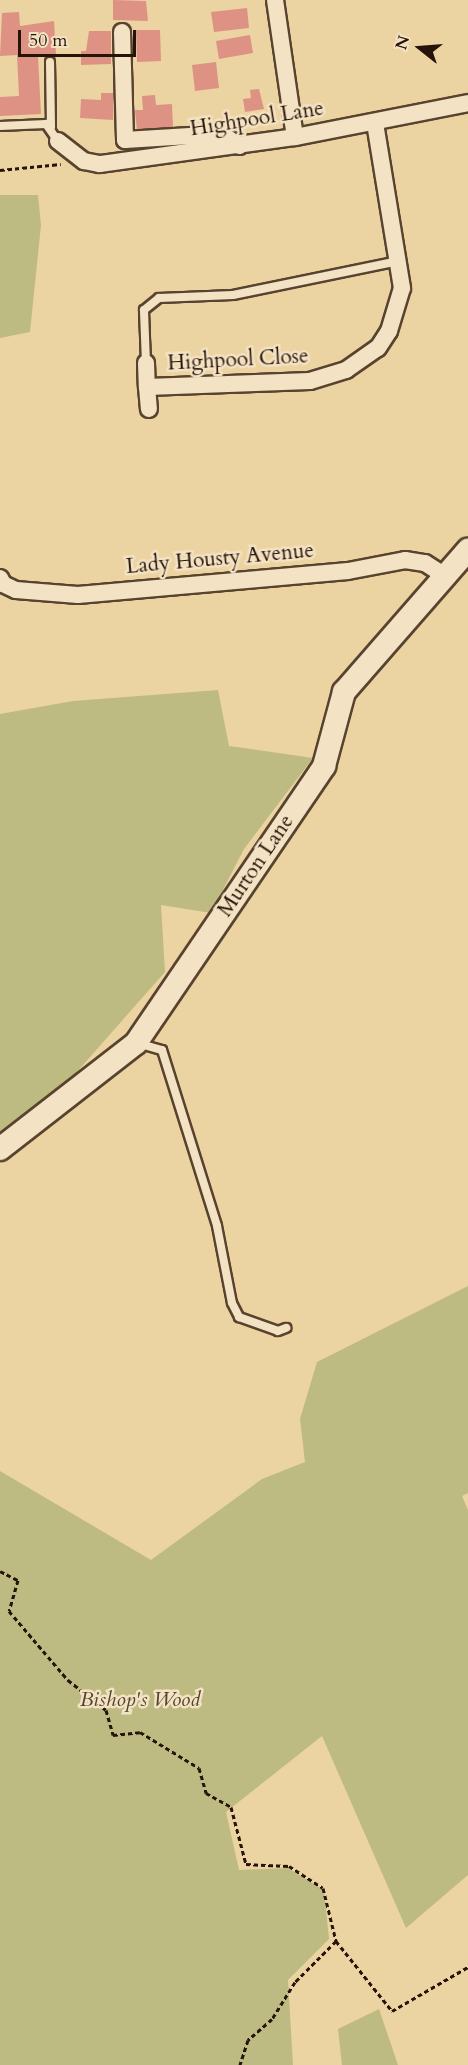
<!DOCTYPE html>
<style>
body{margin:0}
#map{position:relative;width:468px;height:2065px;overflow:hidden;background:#ecd3a2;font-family:Cardo,serif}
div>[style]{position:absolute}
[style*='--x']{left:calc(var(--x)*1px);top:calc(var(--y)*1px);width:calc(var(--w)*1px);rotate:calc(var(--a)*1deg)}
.green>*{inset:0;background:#bdbb82}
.building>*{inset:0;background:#de9284}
.path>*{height:3px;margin-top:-1.5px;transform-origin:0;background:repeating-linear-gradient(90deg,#261309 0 4.5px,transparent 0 7.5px)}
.roads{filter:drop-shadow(2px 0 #58432f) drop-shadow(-2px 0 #58432f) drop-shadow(0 2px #58432f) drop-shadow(0 -2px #58432f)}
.lane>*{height:8px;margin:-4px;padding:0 4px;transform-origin:4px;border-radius:4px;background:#f3e2c3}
.street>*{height:16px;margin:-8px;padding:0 8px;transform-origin:8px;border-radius:8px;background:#f3e2c3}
.secondary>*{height:22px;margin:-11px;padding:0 11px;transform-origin:11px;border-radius:11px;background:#f3e2c3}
span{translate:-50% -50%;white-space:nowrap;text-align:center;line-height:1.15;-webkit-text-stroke:5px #f3e2c3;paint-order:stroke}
.street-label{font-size:21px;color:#261309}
.park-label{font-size:21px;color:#53452d;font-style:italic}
.north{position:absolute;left:390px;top:18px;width:60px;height:60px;-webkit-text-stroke:4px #f3e2c3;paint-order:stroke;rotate:287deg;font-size:16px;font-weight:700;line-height:24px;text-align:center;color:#261309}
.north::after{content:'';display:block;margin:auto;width:21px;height:27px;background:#261309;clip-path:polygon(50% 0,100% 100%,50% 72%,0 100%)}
.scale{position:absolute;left:18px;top:30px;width:118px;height:27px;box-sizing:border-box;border:3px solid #261309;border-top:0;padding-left:8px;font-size:18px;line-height:21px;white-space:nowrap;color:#261309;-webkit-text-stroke:4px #f3e2c3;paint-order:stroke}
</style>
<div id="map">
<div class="green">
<i style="clip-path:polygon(0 195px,38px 195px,41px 225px,30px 332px,0 338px)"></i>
<i style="clip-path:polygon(218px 690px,229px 746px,313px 758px,244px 849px,211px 913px,161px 905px,165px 972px,53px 1099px,0 1138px,0 714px,73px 701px)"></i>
<i style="clip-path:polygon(468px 1286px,468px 1493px,462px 1496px,468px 1510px,468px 1875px,406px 1928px,322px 1736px,226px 1812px,239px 1870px,288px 1868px,324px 1890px,329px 1939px,288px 1980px,293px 2065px,0 2065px,0 1471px,151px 1560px,262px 1479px,305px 1462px,300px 1419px,317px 1362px)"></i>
<i style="clip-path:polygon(379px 2009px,398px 2065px,342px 2065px,338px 2029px)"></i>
</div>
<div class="building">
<i style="clip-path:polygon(113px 0,146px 1px,148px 21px,113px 20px)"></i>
<i style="clip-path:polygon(247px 8px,249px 28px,214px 32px,211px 12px)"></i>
<i style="clip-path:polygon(19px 12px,20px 26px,54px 21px,56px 55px,38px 56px,41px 114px,0 116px,0 97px,19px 96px,17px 55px,0 56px,2px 13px)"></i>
<i style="clip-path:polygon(136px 30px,160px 30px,161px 61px,137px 62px)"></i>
<i style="clip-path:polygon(89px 31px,111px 31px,111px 64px,81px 65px,81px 51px,86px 51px)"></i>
<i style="clip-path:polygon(250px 35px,253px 53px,219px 59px,216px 41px)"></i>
<i style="clip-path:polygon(216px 62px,219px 88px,195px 91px,192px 65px)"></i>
<i style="clip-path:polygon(259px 89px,264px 109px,245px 112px,243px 99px,251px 98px,250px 90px)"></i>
<i style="clip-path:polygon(101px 93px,114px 93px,113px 120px,80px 118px,81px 99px,101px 100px)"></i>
<i style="clip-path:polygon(155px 95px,156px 105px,172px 104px,173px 127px,137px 131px,135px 110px,143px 110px,142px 96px)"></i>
</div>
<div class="path">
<i style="--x:0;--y:170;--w:61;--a:-5.6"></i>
<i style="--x:0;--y:1571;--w:20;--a:27"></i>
<i style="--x:18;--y:1580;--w:32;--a:106"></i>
<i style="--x:9;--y:1611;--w:91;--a:49.5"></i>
<i style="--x:68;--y:1680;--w:48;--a:38.3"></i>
<i style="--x:106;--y:1710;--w:26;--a:74"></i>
<i style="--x:113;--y:1735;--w:27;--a:-6"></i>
<i style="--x:140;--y:1732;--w:69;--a:31.4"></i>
<i style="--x:199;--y:1768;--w:26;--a:74"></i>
<i style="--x:206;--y:1793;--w:29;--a:29"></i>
<i style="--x:231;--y:1807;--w:59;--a:75.3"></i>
<i style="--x:246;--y:1864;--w:43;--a:2.7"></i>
<i style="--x:289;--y:1866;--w:40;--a:32.9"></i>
<i style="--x:323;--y:1888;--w:55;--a:76.2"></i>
<i style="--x:336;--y:1941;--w:58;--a:135"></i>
<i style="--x:295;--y:1982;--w:44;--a:121.9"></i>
<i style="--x:272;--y:2019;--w:32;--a:139"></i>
<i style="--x:248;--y:2040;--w:26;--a:108"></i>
<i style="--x:336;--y:1941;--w:90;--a:51.3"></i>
<i style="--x:392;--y:2011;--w:88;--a:-30.1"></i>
</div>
<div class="roads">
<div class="lane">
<i style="--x:50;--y:62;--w:65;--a:89.1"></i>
<i style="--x:0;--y:126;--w:46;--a:-2.5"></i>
<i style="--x:46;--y:124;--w:21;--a:55"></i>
<i style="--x:146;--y:363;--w:53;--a:-92.2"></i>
<i style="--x:144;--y:310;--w:19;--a:-39"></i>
<i style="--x:159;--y:298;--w:74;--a:-2.3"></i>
<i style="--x:233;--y:295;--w:169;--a:-11.6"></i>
<i style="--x:137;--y:1043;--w:26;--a:16"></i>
<i style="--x:162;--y:1050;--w:184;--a:72.6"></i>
<i style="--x:217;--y:1226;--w:78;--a:79"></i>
<i style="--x:232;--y:1303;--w:16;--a:63"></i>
<i style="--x:239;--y:1317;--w:41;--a:19.7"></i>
<i style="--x:278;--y:1331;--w:9;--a:-21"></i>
</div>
<div class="street">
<i style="--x:275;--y:0;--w:138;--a:81.7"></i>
<i style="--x:122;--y:32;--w:108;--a:88.4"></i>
<i style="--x:125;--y:140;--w:97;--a:-3.5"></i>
<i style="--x:222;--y:134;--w:21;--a:35"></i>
<i style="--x:58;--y:141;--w:33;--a:38"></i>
<i style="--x:84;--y:161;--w:16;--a:11"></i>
<i style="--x:100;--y:164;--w:197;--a:-7.9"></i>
<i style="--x:295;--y:137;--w:176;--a:-11.1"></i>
<i style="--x:146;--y:363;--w:24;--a:88"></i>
<i style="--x:147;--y:387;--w:163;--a:-2.1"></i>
<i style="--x:310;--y:381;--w:38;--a:-17"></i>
<i style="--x:346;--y:370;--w:39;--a:-35"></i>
<i style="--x:378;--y:348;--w:20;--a:-57"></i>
<i style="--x:389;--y:331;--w:45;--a:-73.2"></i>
<i style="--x:402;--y:288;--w:167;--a:-99.3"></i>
<i style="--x:147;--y:387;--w:22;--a:85"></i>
<i style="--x:0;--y:578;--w:7;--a:63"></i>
<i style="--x:3;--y:584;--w:14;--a:25"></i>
<i style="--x:16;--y:590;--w:62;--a:4.6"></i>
<i style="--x:78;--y:595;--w:271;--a:-5.1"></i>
<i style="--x:348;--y:571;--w:58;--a:-10.9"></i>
<i style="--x:405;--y:560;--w:20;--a:9"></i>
<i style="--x:425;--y:563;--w:24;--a:33"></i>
</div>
<div class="secondary">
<i style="--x:0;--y:1149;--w:172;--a:-37.9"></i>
<i style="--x:136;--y:1043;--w:335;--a:-55.8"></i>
<i style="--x:324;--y:766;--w:77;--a:-74.9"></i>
<i style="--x:344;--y:692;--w:189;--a:-48.9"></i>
</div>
</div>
<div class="street-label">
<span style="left:257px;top:119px;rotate:-9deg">Highpool Lane</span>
<span style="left:238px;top:360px;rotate:-3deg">Highpool Close</span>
<span style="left:220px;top:559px;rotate:-5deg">Lady Housty Avenue</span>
<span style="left:256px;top:866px;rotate:-56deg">Murton Lane</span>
</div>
<div class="park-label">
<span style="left:140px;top:1700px">Bishop's Wood</span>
</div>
<div class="north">N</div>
<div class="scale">50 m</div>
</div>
